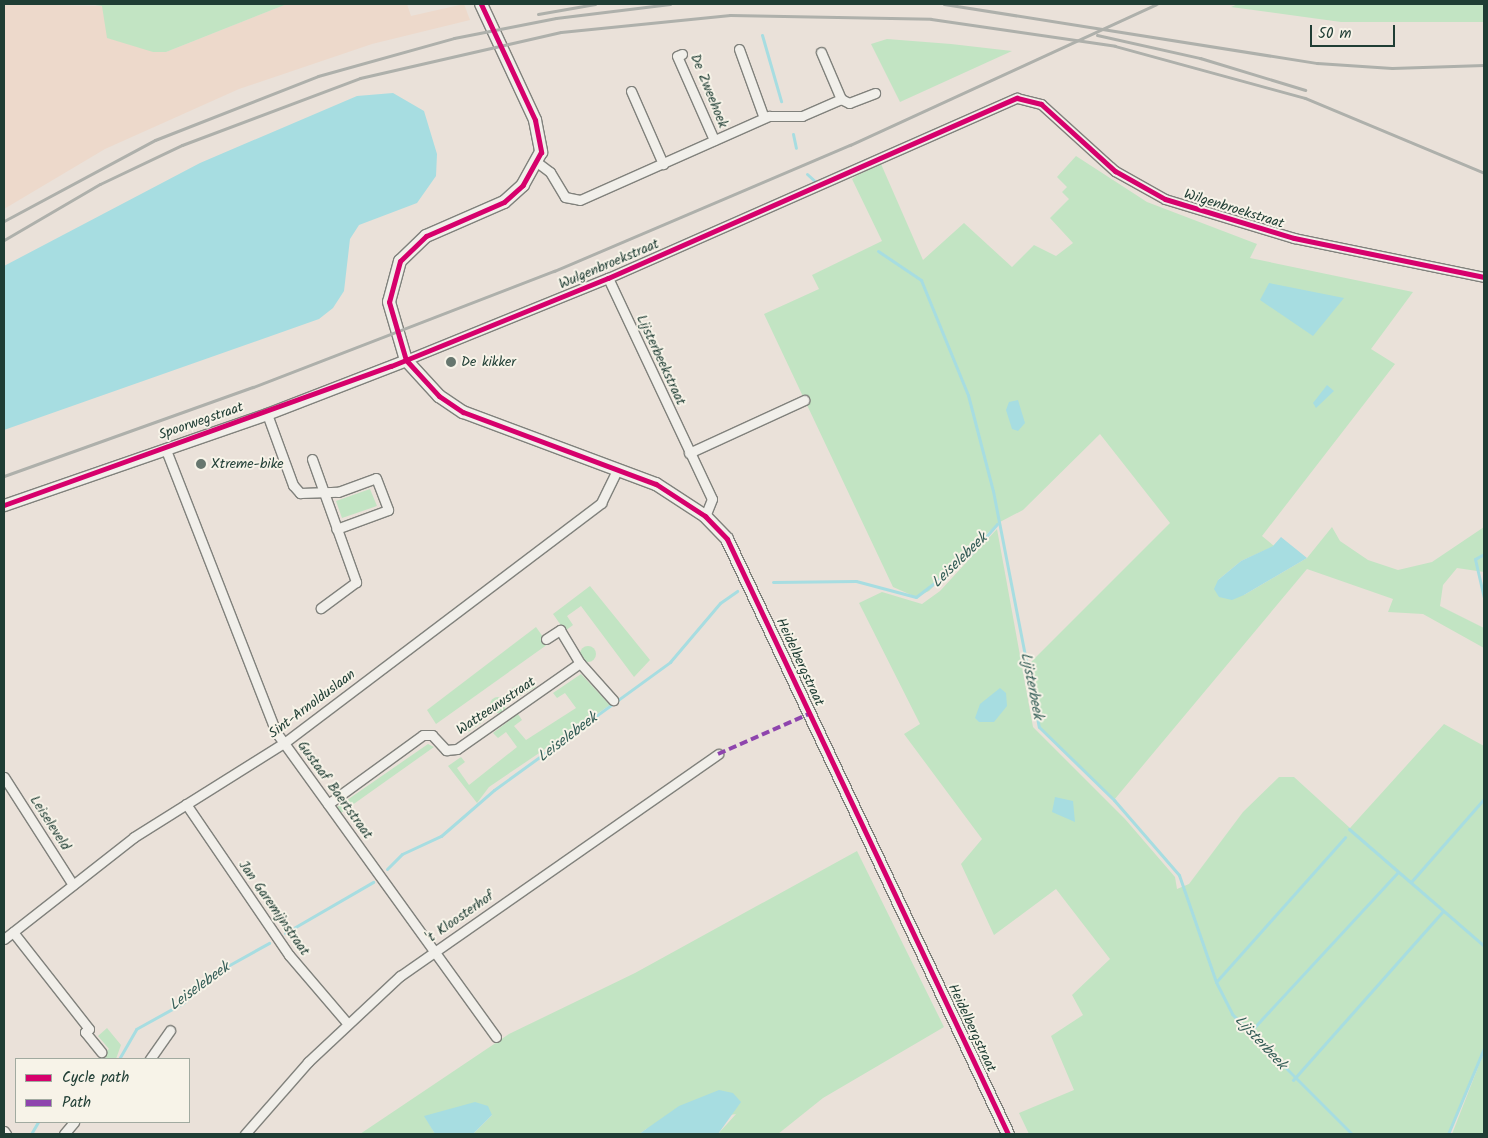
<!DOCTYPE html>
<style>
body{margin:0}
#map{position:relative;width:1488px;height:1138px;overflow:hidden;background:#eae1d9;font-family:Kalam,sans-serif}
div>[style]{position:absolute}
[style*='--x']{left:calc(var(--x)*1px);top:calc(var(--y)*1px);width:calc(var(--w)*1px);rotate:calc(var(--a)*1deg)}
.built>*{inset:0;background:#edd9cb}
.green>*{inset:0;background:#c2e4c3}
.round{border-radius:50%}
.water>*{inset:0;background:#a7dde1}
.stream>*{height:3px;margin:-1.5px;padding:0 1.5px;transform-origin:1.5px;border-radius:1.5px;background:#a7dde1}
.roads{filter:drop-shadow(1px 0 #80817c) drop-shadow(-1px 0 #80817c) drop-shadow(0 1px #80817c) drop-shadow(0 -1px #80817c)}
.minor>*{height:9px;margin:-4.5px;padding:0 4.5px;transform-origin:4.5px;border-radius:4.5px;background:#f1efea}
.tertiary>*{height:11px;margin:-5.5px;padding:0 5.5px;transform-origin:5.5px;border-radius:5.5px;background:#f1efea}
.secondary>*{height:12px;margin:-6px;padding:0 6px;transform-origin:6px;border-radius:6px;background:#f1efea}
.rail>*{height:3px;margin:-1.5px;padding:0 1.5px;transform-origin:1.5px;border-radius:1.5px;background:#aeb0ab}
.quiet>*{height:4px;margin-top:-2px;transform-origin:0;background:repeating-linear-gradient(90deg,#8e44ad 0 8px,transparent 0 12px)}
.cycleway>*{height:5px;margin:-2.5px;padding:0 2.5px;transform-origin:2.5px;border-radius:2.5px;background:#d6006c}
.dots>*{width:14px;height:14px;translate:-50% -50%;box-sizing:border-box;border:2px solid #f7f3e8;border-radius:50%}
span{translate:-50% -50%;white-space:nowrap;text-align:center;line-height:1.15;-webkit-text-stroke:4px #f7f3e8;paint-order:stroke}
.street-label{font-size:14px;color:#1f3d34}
.poi-label{font-size:14px;color:#1f3d34}
.left{translate:0 -50%;text-align:left}
.water-label{font-size:15px;color:#345d57;font-style:italic}
.frame{position:absolute;inset:0;border:5px solid #1f3d34;pointer-events:none}
.legend{position:absolute;left:15px;top:1058px;width:175px;height:65px;box-sizing:border-box;background:#f7f3e8;border:1px solid #a1aaa0;margin:0;padding:6px 9px;list-style:none;font-size:15px;color:#1f3d34}
.legend li{display:flex;align-items:center;gap:10px;height:25px}
.legend b{width:25px;border:1px solid #a1aaa0}
.scale{position:absolute;left:1310px;top:25px;width:85px;height:22px;box-sizing:border-box;border:2px solid #1f3d34;border-top:0;padding-left:6px;font-size:15px;line-height:18px;white-space:nowrap;color:#1f3d34;-webkit-text-stroke:4px #f7f3e8;paint-order:stroke}
</style>
<div id="map">
<div class="built">
<i style="clip-path:polygon(4px 4px,102px 6px,153px 52px,166px 52px,287px 4px,407px 4px,411px 16px,464px 4px,470px 20px,372px 44px,239px 89px,105px 149px,4px 209px)"></i>
</div>
<div class="green">
<i style="clip-path:polygon(88px 4px,287px 4px,166px 52px,153px 52px,107px 38px,102px 6px)"></i>
<i style="clip-path:polygon(1238px 4px,1484px 4px,1484px 22px,1341px 22px,1231px 7px)"></i>
<i style="clip-path:polygon(887px 39px,951px 44px,1012px 51px,900px 102px,871px 44px)"></i>
<i style="clip-path:polygon(1076px 156px,1147px 202px,1257px 244px,1250px 258px,1413px 292px,1371px 349px,1395px 364px,1262px 536px,1274px 546px,1241px 561px,1218px 580px,1244px 595px,1307px 558px,1332px 527px,1340px 541px,1368px 560px,1398px 570px,1432px 562px,1484px 527px,1484px 572px,1457px 568px,1443px 585px,1440px 606px,1484px 628px,1484px 648px,1423px 614px,1388px 612px,1393px 599px,1307px 569px,1114px 800px,1039px 727px,1031px 662px,1170px 523px,1100px 434px,1023px 510px,998px 523px,929px 591px,916px 597px,893px 587px,764px 314px,819px 289px,812px 275px,882px 241px,852px 179px,856px 176px,881px 164px,923px 260px,964px 223px,1012px 267px,1034px 245px,1056px 256px,1073px 243px,1050px 218px,1069px 199px,1062px 192px,1067px 187px,1057px 177px)"></i>
<i style="clip-path:polygon(370px 489px,377px 506px,342px 518px,336px 501px)"></i>
<i style="clip-path:polygon(997px 529px,1033px 727px,1125px 819px,1175px 877px,1177px 889px,1189px 884px,1243px 812px,1279px 777px,1294px 777px,1350px 828px,1444px 724px,1484px 746px,1484px 1048px,1448px 1134px,1029px 1134px,1019px 1113px,1074px 1090px,1051px 1036px,1083px 1015px,1072px 995px,1110px 959px,1056px 889px,994px 935px,961px 864px,982px 839px,904px 734px,920px 724px,859px 603px,882px 592px,922px 604px,940px 591px)"></i>
<i style="clip-path:polygon(590px 586px,650px 660px,634px 677px,581px 606px,567px 616px,573px 625px,565px 631px,553px 614px)"></i>
<i style="clip-path:polygon(536px 627px,548px 644px,436px 724px,427px 710px)"></i>
<i class="round" style="left:580px;top:646px;width:16px;height:16px"></i>
<i style="clip-path:polygon(581px 674px,610px 705px,489px 787px,477px 803px,448px 766px,461px 757px,465px 762px,457px 768px,469px 785px,517px 747px,506px 732px,498px 738px,493px 733px,518px 714px,522px 720px,514px 726px,526px 740px,576px 708px,565px 693px,557px 698px,553px 693px)"></i>
<i style="clip-path:polygon(531px 680px,536px 687px,518px 697px,512px 688px)"></i>
<i class="round" style="left:490px;top:697px;width:16px;height:16px"></i>
<i style="clip-path:polygon(478px 712px,484px 721px,468px 732px,463px 725px)"></i>
<i style="clip-path:polygon(428px 744px,434px 747px,341px 813px,337px 807px)"></i>
<i style="clip-path:polygon(857px 851px,944px 1027px,823px 1098px,778px 1134px,718px 1134px,736px 1114px,646px 1129px,639px 1134px,473px 1134px,492px 1115px,425px 1116px,435px 1134px,360px 1134px,509px 1034px,635px 973px)"></i>
<i style="clip-path:polygon(107px 1028px,121px 1045px,116px 1059px,99px 1057px,109px 1049px,98px 1036px)"></i>
<i style="clip-path:polygon(1484px 1052px,1484px 1134px,1452px 1134px)"></i>
</div>
<div class="water">
<i style="clip-path:polygon(393px 93px,424px 111px,437px 154px,436px 176px,417px 203px,359px 225px,350px 239px,344px 291px,333px 308px,319px 319px,4px 430px,4px 266px,200px 163px,357px 96px)"></i>
<i style="clip-path:polygon(1269px 283px,1344px 298px,1313px 336px,1260px 300px)"></i>
<i style="clip-path:polygon(1327px 385px,1334px 391px,1316px 408px,1313px 403px)"></i>
<i style="clip-path:polygon(1018px 400px,1025px 423px,1018px 431px,1012px 429px,1006px 410px,1009px 402px)"></i>
<i style="clip-path:polygon(1281px 537px,1307px 558px,1244px 595px,1232px 600px,1219px 597px,1214px 589px,1218px 580px,1241px 561px,1273px 546px)"></i>
<i style="clip-path:polygon(1000px 688px,1006px 693px,1007px 706px,994px 722px,979px 722px,975px 718px,980px 704px)"></i>
<i style="clip-path:polygon(1055px 797px,1073px 801px,1075px 822px,1052px 812px)"></i>
<i style="clip-path:polygon(719px 1090px,733px 1093px,741px 1102px,718px 1134px,639px 1134px,679px 1106px)"></i>
<i style="clip-path:polygon(475px 1102px,488px 1106px,492px 1115px,473px 1134px,435px 1134px,424px 1116px)"></i>
</div>
<div class="stream">
<i style="--x:762;--y:35;--w:69;--a:73.9"></i>
<i style="--x:793;--y:134;--w:14;--a:78"></i>
<i style="--x:807;--y:174;--w:12;--a:42"></i>
<i style="--x:878;--y:251;--w:52;--a:34"></i>
<i style="--x:921;--y:280;--w:124;--a:67.8"></i>
<i style="--x:968;--y:395;--w:99;--a:75.4"></i>
<i style="--x:993;--y:491;--w:240;--a:79"></i>
<i style="--x:1039;--y:727;--w:105;--a:44.2"></i>
<i style="--x:1114;--y:800;--w:99;--a:49.1"></i>
<i style="--x:1179;--y:875;--w:113;--a:70.9"></i>
<i style="--x:1216;--y:982;--w:36;--a:63"></i>
<i style="--x:1232;--y:1014;--w:170;--a:45"></i>
<i style="--x:1484;--y:554;--w:10;--a:151"></i>
<i style="--x:1475;--y:559;--w:39;--a:77"></i>
<i style="--x:773;--y:582;--w:83;--a:-0.7"></i>
<i style="--x:856;--y:581;--w:62;--a:14.9"></i>
<i style="--x:916;--y:597;--w:66;--a:-37.6"></i>
<i style="--x:968;--y:557;--w:44;--a:-48.7"></i>
<i style="--x:1349;--y:829;--w:179;--a:40.9"></i>
<i style="--x:387;--y:869;--w:21;--a:-45"></i>
<i style="--x:402;--y:854;--w:43;--a:-24.8"></i>
<i style="--x:441;--y:836;--w:70;--a:-41"></i>
<i style="--x:494;--y:790;--w:218;--a:-36"></i>
<i style="--x:670;--y:662;--w:77;--a:-49.7"></i>
<i style="--x:720;--y:603;--w:21;--a:-35"></i>
<i style="--x:1411;--y:882;--w:111;--a:-48.7"></i>
<i style="--x:285;--y:933;--w:102;--a:-30.1"></i>
<i style="--x:1216;--y:982;--w:194;--a:-48.3"></i>
<i style="--x:1249;--y:1033;--w:219;--a:-47.2"></i>
<i style="--x:119;--y:1059;--w:34;--a:-60"></i>
<i style="--x:136;--y:1029;--w:54;--a:-29"></i>
<i style="--x:183;--y:1003;--w:44;--a:-43.2"></i>
<i style="--x:215;--y:973;--w:62;--a:-29.1"></i>
<i style="--x:1293;--y:1080;--w:226;--a:-48.4"></i>
<i style="--x:31;--y:1134;--w:14;--a:-60"></i>
<i style="--x:1448;--y:1134;--w:93;--a:-67.3"></i>
</div>
<div class="roads">
<div class="minor">
<i style="--x:739;--y:49;--w:73;--a:70.1"></i>
<i style="--x:682;--y:54;--w:5;--a:158"></i>
<i style="--x:677;--y:56;--w:92;--a:66.2"></i>
<i style="--x:631;--y:91;--w:80;--a:66.3"></i>
<i style="--x:841;--y:99;--w:9;--a:27"></i>
<i style="--x:849;--y:103;--w:28;--a:-21"></i>
<i style="--x:538;--y:163;--w:15;--a:37"></i>
<i style="--x:550;--y:172;--w:29;--a:59"></i>
<i style="--x:565;--y:197;--w:15;--a:11"></i>
<i style="--x:580;--y:200;--w:207;--a:-24"></i>
<i style="--x:769;--y:116;--w:33;--a:0"></i>
<i style="--x:802;--y:116;--w:43;--a:-23.6"></i>
<i style="--x:841;--y:99;--w:51;--a:-113.1"></i>
<i style="--x:608;--y:278;--w:244;--a:64.8"></i>
<i style="--x:712;--y:499;--w:18;--a:112"></i>
<i style="--x:406;--y:360;--w:218;--a:-22.1"></i>
<i style="--x:608;--y:278;--w:447;--a:-23.8"></i>
<i style="--x:1017;--y:98;--w:25;--a:14"></i>
<i style="--x:1041;--y:104;--w:100;--a:42.2"></i>
<i style="--x:1115;--y:171;--w:57;--a:29.2"></i>
<i style="--x:1165;--y:199;--w:135;--a:16.8"></i>
<i style="--x:1294;--y:238;--w:194;--a:11.6"></i>
<i style="--x:267;--y:414;--w:76;--a:69.9"></i>
<i style="--x:293;--y:485;--w:11;--a:49"></i>
<i style="--x:300;--y:493;--w:38;--a:-2"></i>
<i style="--x:338;--y:492;--w:40;--a:-20.2"></i>
<i style="--x:376;--y:478;--w:34;--a:69"></i>
<i style="--x:388;--y:510;--w:55;--a:159.9"></i>
<i style="--x:166;--y:450;--w:303;--a:68.7"></i>
<i style="--x:276;--y:732;--w:376;--a:54.2"></i>
<i style="--x:689;--y:453;--w:127;--a:-24.7"></i>
<i style="--x:312;--y:459;--w:131;--a:70.3"></i>
<i style="--x:356;--y:582;--w:44;--a:143.4"></i>
<i style="--x:546;--y:639;--w:17;--a:-33"></i>
<i style="--x:560;--y:630;--w:39;--a:59"></i>
<i style="--x:580;--y:663;--w:50;--a:48.3"></i>
<i style="--x:4;--y:777;--w:128;--a:57.4"></i>
<i style="--x:186;--y:804;--w:183;--a:55.7"></i>
<i style="--x:289;--y:955;--w:89;--a:49.5"></i>
<i style="--x:328;--y:804;--w:117;--a:-36"></i>
<i style="--x:423;--y:735;--w:9;--a:0"></i>
<i style="--x:432;--y:735;--w:21;--a:47"></i>
<i style="--x:446;--y:750;--w:11;--a:-5"></i>
<i style="--x:457;--y:749;--w:150;--a:-35"></i>
<i style="--x:13;--y:932;--w:123;--a:51.9"></i>
<i style="--x:89;--y:1029;--w:5;--a:143"></i>
<i style="--x:85;--y:1032;--w:26;--a:51"></i>
<i style="--x:4;--y:939;--w:165;--a:-38.1"></i>
<i style="--x:134;--y:837;--w:177;--a:-32.1"></i>
<i style="--x:284;--y:743;--w:398;--a:-37.1"></i>
<i style="--x:601;--y:503;--w:37;--a:-64"></i>
<i style="--x:150;--y:1059;--w:35;--a:-55"></i>
<i style="--x:4;--y:1131;--w:4;--a:56"></i>
<i style="--x:64;--y:1134;--w:16;--a:-50"></i>
<i style="--x:245;--y:1134;--w:96;--a:-48.8"></i>
<i style="--x:308;--y:1062;--w:126;--a:-43.1"></i>
<i style="--x:400;--y:976;--w:388;--a:-34.9"></i>
</div>
<div class="tertiary">
<i style="--x:4;--y:505;--w:278;--a:-19.1"></i>
<i style="--x:267;--y:414;--w:149;--a:-21.2"></i>
</div>
<div class="secondary">
<i style="--x:481;--y:4;--w:128;--a:65"></i>
<i style="--x:535;--y:120;--w:33;--a:79"></i>
<i style="--x:541;--y:152;--w:38;--a:119"></i>
<i style="--x:523;--y:185;--w:25;--a:138"></i>
<i style="--x:504;--y:202;--w:85;--a:156.4"></i>
<i style="--x:426;--y:236;--w:36;--a:136"></i>
<i style="--x:400;--y:261;--w:42;--a:105"></i>
<i style="--x:389;--y:302;--w:60;--a:73.7"></i>
<i style="--x:406;--y:360;--w:49;--a:47.5"></i>
<i style="--x:439;--y:396;--w:29;--a:34"></i>
<i style="--x:463;--y:412;--w:206;--a:20.5"></i>
<i style="--x:656;--y:484;--w:59;--a:33.1"></i>
<i style="--x:705;--y:516;--w:32;--a:46"></i>
<i style="--x:727;--y:539;--w:658;--a:64.72"></i>
</div>
</div>
<div class="rail">
<i style="--x:944;--y:4;--w:378;--a:9"></i>
<i style="--x:1317;--y:63;--w:75;--a:3.8"></i>
<i style="--x:1392;--y:68;--w:92;--a:-1.9"></i>
<i style="--x:538;--y:14;--w:58;--a:-10"></i>
<i style="--x:1097;--y:35;--w:106;--a:12.6"></i>
<i style="--x:1200;--y:58;--w:110;--a:16.9"></i>
<i style="--x:4;--y:221;--w:171;--a:-28.2"></i>
<i style="--x:155;--y:140;--w:175;--a:-21.4"></i>
<i style="--x:318;--y:76;--w:141;--a:-15.6"></i>
<i style="--x:454;--y:38;--w:104;--a:-11.1"></i>
<i style="--x:556;--y:18;--w:115;--a:-7"></i>
<i style="--x:4;--y:240;--w:111;--a:-30.3"></i>
<i style="--x:100;--y:184;--w:91;--a:-25.4"></i>
<i style="--x:182;--y:145;--w:190;--a:-20.6"></i>
<i style="--x:360;--y:78;--w:206;--a:-12.9"></i>
<i style="--x:561;--y:32;--w:170;--a:-5.7"></i>
<i style="--x:730;--y:15;--w:201;--a:1.1"></i>
<i style="--x:931;--y:19;--w:186;--a:8.3"></i>
<i style="--x:1115;--y:46;--w:197;--a:15.3"></i>
<i style="--x:1305;--y:98;--w:194;--a:22.7"></i>
<i style="--x:4;--y:476;--w:264;--a:-19.7"></i>
<i style="--x:253;--y:387;--w:323;--a:-21.1"></i>
<i style="--x:554;--y:271;--w:322;--a:-23.1"></i>
<i style="--x:850;--y:145;--w:337;--a:-24.7"></i>
</div>
<div class="quiet">
<i style="--x:718;--y:754;--w:102;--a:-23.8"></i>
</div>
<div class="cycleway">
<i style="--x:481;--y:4;--w:128;--a:65"></i>
<i style="--x:535;--y:120;--w:33;--a:79"></i>
<i style="--x:541;--y:152;--w:38;--a:119"></i>
<i style="--x:523;--y:185;--w:25;--a:138"></i>
<i style="--x:504;--y:202;--w:85;--a:156.4"></i>
<i style="--x:426;--y:236;--w:36;--a:136"></i>
<i style="--x:400;--y:261;--w:42;--a:105"></i>
<i style="--x:389;--y:302;--w:60;--a:73.7"></i>
<i style="--x:406;--y:360;--w:49;--a:47.5"></i>
<i style="--x:439;--y:396;--w:29;--a:34"></i>
<i style="--x:463;--y:412;--w:206;--a:20.5"></i>
<i style="--x:656;--y:484;--w:59;--a:33.1"></i>
<i style="--x:705;--y:516;--w:32;--a:46"></i>
<i style="--x:727;--y:539;--w:658;--a:64.72"></i>
<i style="--x:4;--y:505;--w:411;--a:-19.8"></i>
<i style="--x:391;--y:366;--w:234;--a:-22.1"></i>
<i style="--x:608;--y:278;--w:447;--a:-23.8"></i>
<i style="--x:1017;--y:98;--w:25;--a:14"></i>
<i style="--x:1041;--y:104;--w:100;--a:42.2"></i>
<i style="--x:1115;--y:171;--w:57;--a:29.2"></i>
<i style="--x:1165;--y:199;--w:135;--a:16.8"></i>
<i style="--x:1294;--y:238;--w:194;--a:11.6"></i>
</div>
<div class="dots">
<i style="left:451px;top:362px;background:#66766e"></i>
<i style="left:201px;top:464px;background:#66766e"></i>
</div>
<div class="street-label">
<span style="left:709px;top:91px;rotate:68deg">De Zweehoek</span>
<span style="left:1234px;top:209px;rotate:17deg">Wilgenbroekstraat</span>
<span style="left:609px;top:264px;rotate:-23deg">Wulgenbroekstraat</span>
<span style="left:661px;top:360px;rotate:65deg">Lijsterbeekstraat</span>
<span style="left:201px;top:421px;rotate:-19deg">Spoorwegstraat</span>
<span style="left:800px;top:662px;rotate:65deg">Heidelbergstraat</span>
<span style="left:312px;top:704px;rotate:-37deg">Sint-Arnolduslaan</span>
<span style="left:496px;top:706px;rotate:-34deg">Watteeuwstraat</span>
<span style="left:335px;top:790px;rotate:54deg">Gustaaf Baertstraat</span>
<span style="left:50px;top:823px;rotate:57deg">Leiseleveld</span>
<span style="left:274px;top:908px;rotate:55deg">Jan Garemijnstraat</span>
<span style="left:460px;top:917px;rotate:-35deg">'t Kloosterhof</span>
<span style="left:972px;top:1028px;rotate:65deg">Heidelbergstraat</span>
</div>
<div class="poi-label">
<span class="left" style="left:461px;top:362px">De kikker</span>
<span class="left" style="left:211px;top:464px">Xtreme-bike</span>
</div>
<div class="water-label">
<span style="left:960px;top:561px;rotate:-44deg">Leiselebeek</span>
<span style="left:1031px;top:686px;rotate:79deg">Lijsterbeek</span>
<span style="left:568px;top:738px;rotate:-37deg">Leiselebeek</span>
<span style="left:200px;top:987px;rotate:-36deg">Leiselebeek</span>
<span style="left:1260px;top:1043px;rotate:47deg">Lijsterbeek</span>
</div>
<div class="frame"></div>
<ul class="legend">
<li><b style="height:6px;background:#d6006c"></b>Cycle path</li>
<li><b style="height:6px;background:#8e44ad"></b>Path</li>
</ul>
<div class="scale">50 m</div>
</div>
